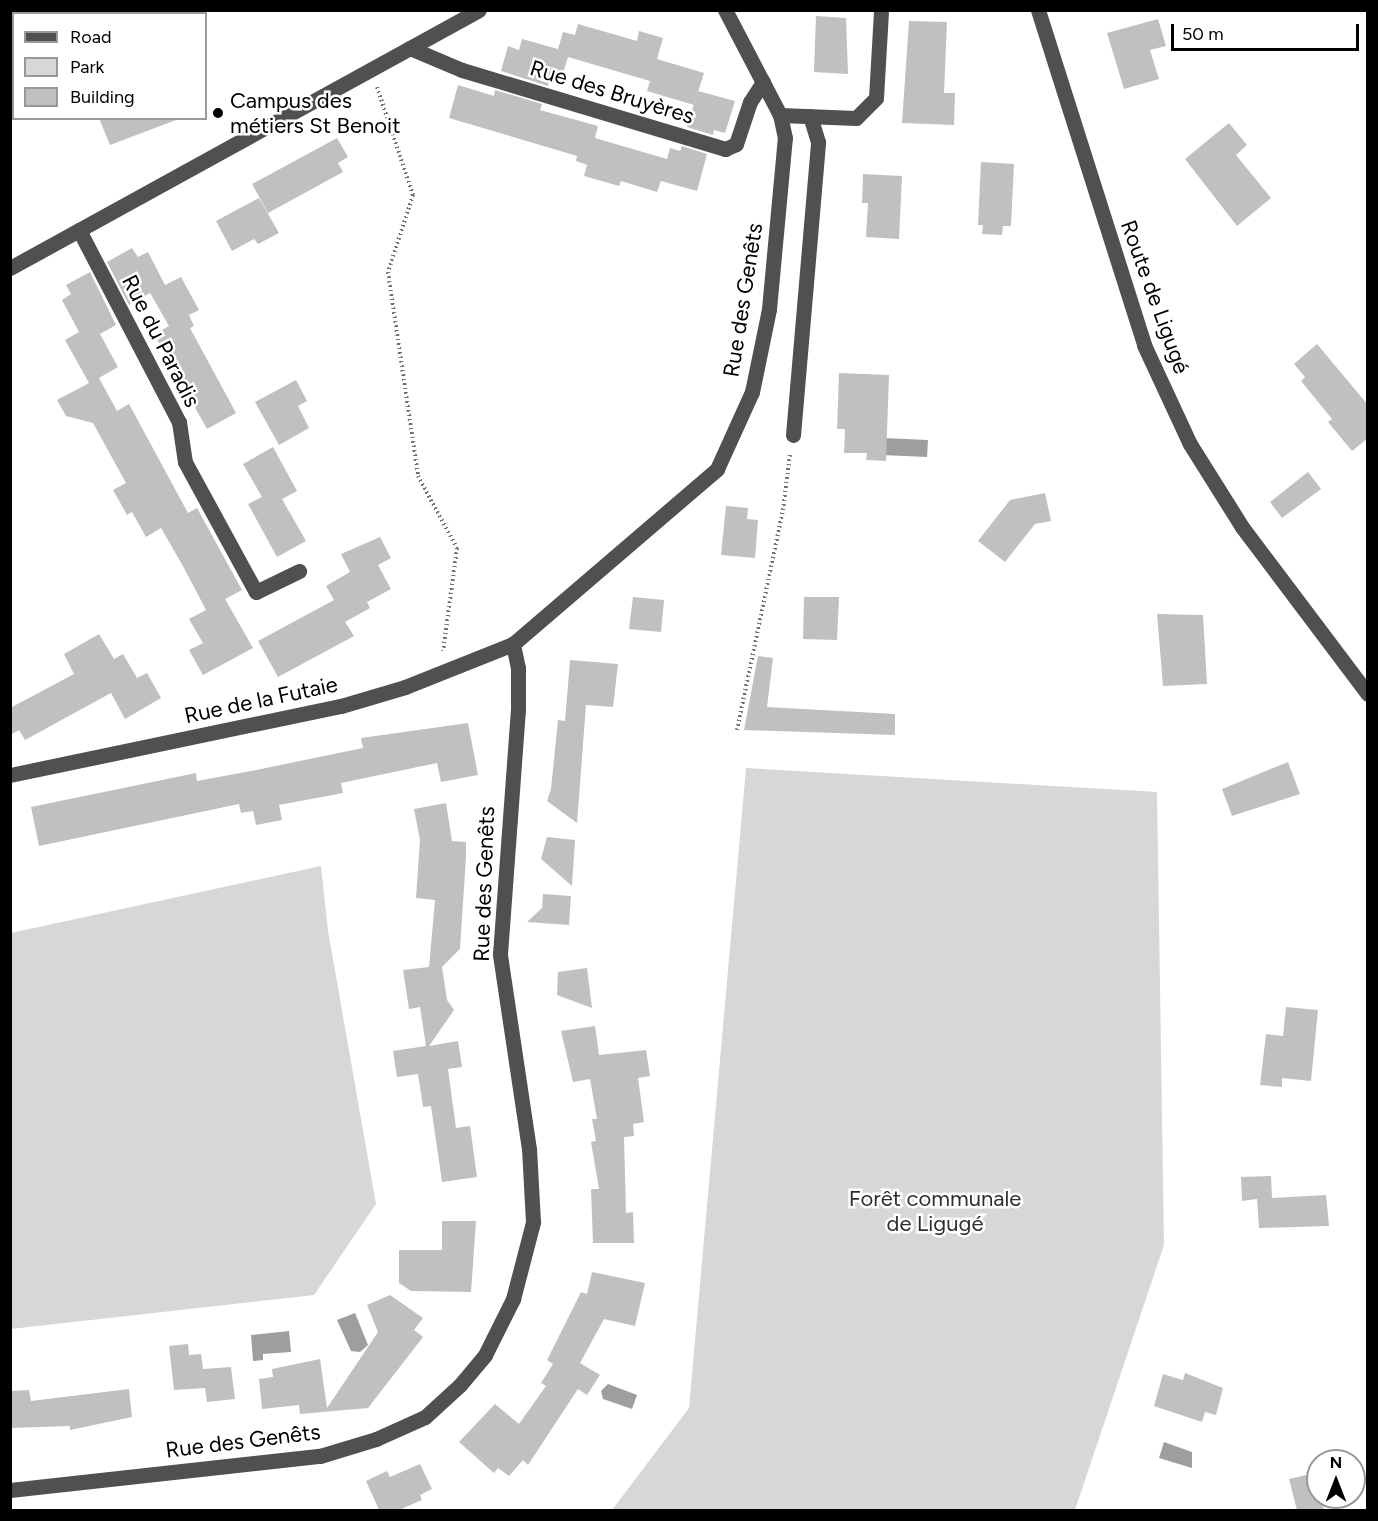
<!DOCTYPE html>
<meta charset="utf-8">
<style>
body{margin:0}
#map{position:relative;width:1378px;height:1521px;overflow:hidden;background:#fff;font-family:Figtree,sans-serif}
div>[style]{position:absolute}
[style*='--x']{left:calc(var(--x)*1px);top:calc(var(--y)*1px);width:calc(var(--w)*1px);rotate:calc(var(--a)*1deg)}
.green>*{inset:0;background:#d7d7d7}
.water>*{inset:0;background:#9e9e9e}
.building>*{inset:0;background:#c0c0c0}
.path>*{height:4px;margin-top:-2px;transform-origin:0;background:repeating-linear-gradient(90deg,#727272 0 1.5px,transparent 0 4.5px)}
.minor>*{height:15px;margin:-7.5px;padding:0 7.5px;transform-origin:7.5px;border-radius:7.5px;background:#505050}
.dots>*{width:16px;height:16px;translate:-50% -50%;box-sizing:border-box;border:3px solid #fff;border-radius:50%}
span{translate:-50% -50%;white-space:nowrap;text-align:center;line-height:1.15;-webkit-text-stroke:5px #fff;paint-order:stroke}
.street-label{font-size:22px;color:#000}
.poi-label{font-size:22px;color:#000}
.left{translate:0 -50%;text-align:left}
.park-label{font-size:22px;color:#2e2e2e}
.frame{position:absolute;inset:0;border:12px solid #000;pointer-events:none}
.legend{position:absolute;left:12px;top:12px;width:195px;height:108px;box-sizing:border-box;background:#fff;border:2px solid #999;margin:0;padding:8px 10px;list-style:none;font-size:18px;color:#000}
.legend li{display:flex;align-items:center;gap:12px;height:30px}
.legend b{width:30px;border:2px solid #999}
.north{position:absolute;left:1306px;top:1449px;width:60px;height:60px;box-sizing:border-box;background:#fff;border:2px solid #999;border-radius:50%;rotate:0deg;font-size:16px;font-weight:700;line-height:24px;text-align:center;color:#000}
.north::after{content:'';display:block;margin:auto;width:21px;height:27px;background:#000;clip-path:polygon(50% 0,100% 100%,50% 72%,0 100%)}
.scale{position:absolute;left:1171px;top:24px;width:188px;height:27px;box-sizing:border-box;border:3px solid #000;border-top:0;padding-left:8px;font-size:18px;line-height:21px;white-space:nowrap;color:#000;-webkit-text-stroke:4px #fff;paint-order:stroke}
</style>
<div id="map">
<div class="green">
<div style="clip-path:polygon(746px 768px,1157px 792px,1164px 1245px,1075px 1510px,612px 1510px,689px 1408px)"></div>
<div style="clip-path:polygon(321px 866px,328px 931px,376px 1204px,314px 1295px,11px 1329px,11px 933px)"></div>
</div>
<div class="water">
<div style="clip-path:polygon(883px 438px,928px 440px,927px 457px,882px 455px)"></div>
<div style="clip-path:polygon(355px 1313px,368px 1345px,360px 1352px,351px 1351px,337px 1320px)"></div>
<div style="clip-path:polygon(289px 1331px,291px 1352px,263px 1354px,263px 1360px,253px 1361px,251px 1335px)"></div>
<div style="clip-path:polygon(608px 1384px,637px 1395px,632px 1409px,603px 1399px,601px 1391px)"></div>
<div style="clip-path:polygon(1164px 1442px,1192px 1452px,1192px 1468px,1159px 1458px)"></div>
</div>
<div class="building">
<div style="clip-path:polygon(816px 16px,846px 18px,848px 74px,814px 72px)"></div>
<div style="clip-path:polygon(1158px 19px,1166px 46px,1150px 50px,1159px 79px,1124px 89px,1107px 33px)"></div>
<div style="clip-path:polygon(909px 21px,947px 22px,944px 93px,955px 93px,954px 125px,902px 123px)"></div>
<div style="clip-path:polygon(578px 24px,637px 41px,639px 31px,663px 38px,657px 59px,704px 73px,694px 105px,647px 91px,650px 81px,568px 57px,563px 73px,552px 70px,548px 86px,501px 71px,508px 46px,519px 50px,522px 39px,558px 49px,563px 32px,575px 35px)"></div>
<div style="clip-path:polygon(458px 85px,494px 96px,495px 90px,542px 104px,540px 110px,598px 126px,595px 138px,667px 159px,670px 148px,680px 151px,682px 146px,707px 154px,697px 191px,661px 181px,657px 192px,621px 181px,619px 186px,584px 176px,587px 165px,576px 161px,577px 156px,449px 118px)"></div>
<div style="clip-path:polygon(698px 91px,735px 101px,725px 133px,714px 130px,713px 135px,687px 127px)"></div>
<div style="clip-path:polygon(99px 118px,175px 118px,176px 120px,110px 145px)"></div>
<div style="clip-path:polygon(1229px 123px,1247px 145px,1236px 155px,1271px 198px,1237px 226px,1185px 159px)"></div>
<div style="clip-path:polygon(337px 138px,348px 157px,338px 163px,343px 172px,268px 213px,252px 184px)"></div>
<div style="clip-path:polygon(981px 162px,1014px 164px,1011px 226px,1003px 226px,1002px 235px,982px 234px,983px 225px,978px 225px)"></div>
<div style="clip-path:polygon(863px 174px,902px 176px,899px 239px,866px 237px,868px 203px,862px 203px)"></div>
<div style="clip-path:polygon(259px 198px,279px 233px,258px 244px,254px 239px,232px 251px,216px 221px)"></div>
<div style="clip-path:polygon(132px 248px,138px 257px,148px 252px,165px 285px,181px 277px,199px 310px,189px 315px,194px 326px,190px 328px,236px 413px,207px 429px,154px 334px,169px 326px,150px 293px,129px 305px,107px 262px)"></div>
<div style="clip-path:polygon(90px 272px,116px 325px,100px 334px,118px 367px,99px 378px,117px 411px,129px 404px,188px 513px,197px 508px,242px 590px,225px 599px,253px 648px,203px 675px,189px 650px,203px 643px,189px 619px,206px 610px,184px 568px,161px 528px,146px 537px,132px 512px,127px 515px,113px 490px,126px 483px,93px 423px,66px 416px,57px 400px,89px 383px,65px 340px,79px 332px,62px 300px,71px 294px,66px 285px)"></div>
<div style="clip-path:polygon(1317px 344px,1368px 405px,1368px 438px,1352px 451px,1328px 422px,1332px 419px,1301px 381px,1305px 377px,1294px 364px)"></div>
<div style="clip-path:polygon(839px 373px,889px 375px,886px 461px,866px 460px,867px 453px,844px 453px,845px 429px,837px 429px)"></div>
<div style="clip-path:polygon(296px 380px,307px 401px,298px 406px,309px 428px,279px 445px,255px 402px)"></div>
<div style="clip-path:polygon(273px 447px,297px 491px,282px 499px,306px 541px,277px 557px,248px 504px,262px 497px,243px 464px)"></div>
<div style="clip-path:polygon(1308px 472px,1321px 489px,1282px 518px,1270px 502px)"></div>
<div style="clip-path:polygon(1045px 493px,1051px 521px,1035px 524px,1005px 562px,978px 541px,1010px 500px)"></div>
<div style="clip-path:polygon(726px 506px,748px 508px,747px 519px,758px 520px,755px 558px,721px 555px)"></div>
<div style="clip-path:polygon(380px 537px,391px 558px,378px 565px,391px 589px,367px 602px,370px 608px,345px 622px,354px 636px,278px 677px,258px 641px,334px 600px,326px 586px,350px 572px,341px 554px)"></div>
<div style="clip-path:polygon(633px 597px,664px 600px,661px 632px,629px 629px)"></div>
<div style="clip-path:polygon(804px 597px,839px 597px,837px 640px,803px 639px)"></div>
<div style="clip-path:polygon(1157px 614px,1203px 615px,1207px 684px,1163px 686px)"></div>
<div style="clip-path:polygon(99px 634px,114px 659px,123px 654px,137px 678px,147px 673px,161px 698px,125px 719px,111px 693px,25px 740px,19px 730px,10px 735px,10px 708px,74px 674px,64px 654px)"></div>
<div style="clip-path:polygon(758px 656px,773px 658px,767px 707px,895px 714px,895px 735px,744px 730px)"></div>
<div style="clip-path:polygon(570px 660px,618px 664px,613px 707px,586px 705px,577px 823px,547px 801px,551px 789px,558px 720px,565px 721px)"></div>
<div style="clip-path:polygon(468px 723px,478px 775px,441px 782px,437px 763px,341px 783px,343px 793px,279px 805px,282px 820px,256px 825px,253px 811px,241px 813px,239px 804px,39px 846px,31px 807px,196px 773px,197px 781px,251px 771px,363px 748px,361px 738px)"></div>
<div style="clip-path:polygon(1288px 762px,1300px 794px,1232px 816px,1222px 789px)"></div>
<div style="clip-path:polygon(446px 803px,452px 841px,466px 842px,466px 857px,460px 949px,442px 967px,447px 1000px,454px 1010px,429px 1046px,458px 1041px,462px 1067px,448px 1069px,456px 1128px,470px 1126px,477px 1177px,442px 1182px,431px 1106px,423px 1107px,418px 1074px,397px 1077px,393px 1051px,426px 1046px,420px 1007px,409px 1009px,403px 970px,429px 967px,435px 900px,416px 898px,420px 840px,414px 809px)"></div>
<div style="clip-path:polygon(547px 837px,575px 840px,572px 886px,541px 859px)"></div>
<div style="clip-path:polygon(543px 894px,571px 896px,569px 925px,527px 922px,542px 908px)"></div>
<div style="clip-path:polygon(587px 968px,592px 1008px,557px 995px,558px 972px)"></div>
<div style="clip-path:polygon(1286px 1007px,1318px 1010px,1311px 1081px,1282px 1078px,1282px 1087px,1260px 1085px,1266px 1034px,1283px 1036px)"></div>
<div style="clip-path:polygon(595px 1026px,599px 1055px,646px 1050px,650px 1076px,638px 1078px,644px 1122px,633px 1124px,634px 1136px,624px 1137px,626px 1213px,633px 1212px,634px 1243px,593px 1243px,591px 1189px,599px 1189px,591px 1142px,596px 1141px,592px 1119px,597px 1119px,590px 1079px,573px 1082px,561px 1031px)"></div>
<div style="clip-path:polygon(1271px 1176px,1272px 1198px,1326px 1195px,1329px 1226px,1259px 1228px,1257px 1199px,1242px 1201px,1241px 1177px)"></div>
<div style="clip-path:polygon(442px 1221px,476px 1221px,471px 1292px,411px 1291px,399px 1283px,399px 1250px,442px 1250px)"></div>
<div style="clip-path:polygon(592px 1272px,645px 1283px,635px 1326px,604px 1319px,580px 1363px,600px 1375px,587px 1395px,578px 1389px,528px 1465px,523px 1460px,509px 1476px,498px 1468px,494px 1473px,459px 1442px,495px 1404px,519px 1424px,546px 1386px,541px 1383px,553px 1364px,547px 1360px,581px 1292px,587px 1294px)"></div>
<div style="clip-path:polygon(390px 1295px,423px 1318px,414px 1330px,423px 1337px,368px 1408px,300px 1414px,299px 1405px,262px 1409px,259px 1379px,273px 1377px,272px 1369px,320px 1359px,327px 1408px,378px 1332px,367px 1305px)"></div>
<div style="clip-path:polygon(188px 1344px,189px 1355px,201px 1354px,203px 1369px,231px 1367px,235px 1399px,207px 1402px,205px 1388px,174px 1390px,169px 1346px)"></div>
<div style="clip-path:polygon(1185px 1373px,1223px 1388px,1216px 1415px,1205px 1412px,1202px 1422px,1154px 1406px,1163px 1374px,1183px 1380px)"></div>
<div style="clip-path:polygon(129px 1389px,132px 1417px,70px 1430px,70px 1426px,10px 1428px,10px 1391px,29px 1390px,31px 1401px)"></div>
<div style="clip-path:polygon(420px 1464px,432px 1489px,420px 1495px,422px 1500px,399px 1510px,379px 1510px,366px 1481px,387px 1471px,390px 1477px)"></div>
<div style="clip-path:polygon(1315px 1473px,1324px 1510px,1297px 1510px,1289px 1479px)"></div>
</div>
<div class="path">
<div style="--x:377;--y:87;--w:114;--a:71.6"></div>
<div style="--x:413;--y:195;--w:81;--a:108"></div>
<div style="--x:388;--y:272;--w:206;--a:81.6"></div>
<div style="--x:418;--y:476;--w:82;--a:61.6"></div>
<div style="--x:457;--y:548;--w:104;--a:97.7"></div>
<div style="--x:737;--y:730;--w:225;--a:-78.2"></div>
<div style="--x:783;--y:510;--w:56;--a:-82.9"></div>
</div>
<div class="minor">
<div style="--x:1038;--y:10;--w:351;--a:72.4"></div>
<div style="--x:1144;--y:345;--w:109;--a:65.1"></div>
<div style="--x:1190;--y:444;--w:98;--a:57.9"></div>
<div style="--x:1242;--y:527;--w:209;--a:53"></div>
<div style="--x:410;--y:48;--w:56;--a:22.9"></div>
<div style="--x:462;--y:70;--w:275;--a:16.7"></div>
<div style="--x:725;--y:149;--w:12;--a:-24"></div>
<div style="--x:736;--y:144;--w:44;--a:-71.6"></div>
<div style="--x:750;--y:102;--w:24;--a:-57"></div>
<div style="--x:780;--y:115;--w:76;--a:2.3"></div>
<div style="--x:856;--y:118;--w:28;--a:-45"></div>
<div style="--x:876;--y:98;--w:88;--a:-86.7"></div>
<div style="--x:79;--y:230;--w:216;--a:62.5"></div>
<div style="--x:179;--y:422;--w:40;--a:81.5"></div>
<div style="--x:185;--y:462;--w:148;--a:61.4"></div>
<div style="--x:256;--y:592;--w:48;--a:-26"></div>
<div style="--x:10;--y:268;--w:535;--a:-28.82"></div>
<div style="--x:793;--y:435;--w:294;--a:-85.1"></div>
<div style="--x:818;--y:142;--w:27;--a:-107"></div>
<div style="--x:10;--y:775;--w:338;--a:-11.8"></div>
<div style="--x:341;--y:706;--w:67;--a:-16.5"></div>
<div style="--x:405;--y:687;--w:116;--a:-21.7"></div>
<div style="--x:10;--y:1490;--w:312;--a:-6.3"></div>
<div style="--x:320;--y:1456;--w:59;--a:-16.9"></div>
<div style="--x:376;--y:1439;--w:54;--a:-24.2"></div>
<div style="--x:425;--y:1417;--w:47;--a:-42.4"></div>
<div style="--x:460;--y:1385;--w:39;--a:-50"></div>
<div style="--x:485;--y:1355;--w:63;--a:-63.4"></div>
<div style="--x:513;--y:1299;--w:80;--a:-75.4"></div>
<div style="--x:533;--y:1222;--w:73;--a:-93.1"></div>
<div style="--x:529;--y:1149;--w:197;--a:-98.5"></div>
<div style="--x:500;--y:954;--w:245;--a:-85.8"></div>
<div style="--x:518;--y:710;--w:42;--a:-90"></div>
<div style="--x:518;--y:668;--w:25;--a:-102"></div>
<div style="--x:513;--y:644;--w:269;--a:-40.6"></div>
<div style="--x:717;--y:469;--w:85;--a:-65.6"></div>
<div style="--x:752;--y:392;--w:85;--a:-78.4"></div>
<div style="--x:769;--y:309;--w:172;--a:-84.7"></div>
<div style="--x:785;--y:138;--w:24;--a:-102"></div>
<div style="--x:780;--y:115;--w:119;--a:-117.6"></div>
</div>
<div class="dots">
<div style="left:218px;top:113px;background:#000"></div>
</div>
<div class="street-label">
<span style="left:612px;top:92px;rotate:17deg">Rue des Bruyères</span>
<span style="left:1155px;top:297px;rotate:70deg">Route de Ligugé</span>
<span style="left:743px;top:300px;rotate:-81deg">Rue des Genêts</span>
<span style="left:161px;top:341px;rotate:63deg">Rue du Paradis</span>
<span style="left:261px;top:700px;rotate:-12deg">Rue de la Futaie</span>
<span style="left:484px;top:884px;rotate:-88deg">Rue des Genêts</span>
<span style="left:243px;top:1441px;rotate:-7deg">Rue des Genêts</span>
</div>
<div class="poi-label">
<span class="left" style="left:230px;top:113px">Campus des<br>métiers St Benoit</span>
</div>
<div class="park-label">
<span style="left:935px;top:1211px">Forêt communale<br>de Ligugé</span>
</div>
<div class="frame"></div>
<ul class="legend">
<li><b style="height:8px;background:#505050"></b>Road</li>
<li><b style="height:16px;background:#d7d7d7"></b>Park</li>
<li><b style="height:16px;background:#c0c0c0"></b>Building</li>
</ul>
<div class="north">N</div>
<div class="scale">50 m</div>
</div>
